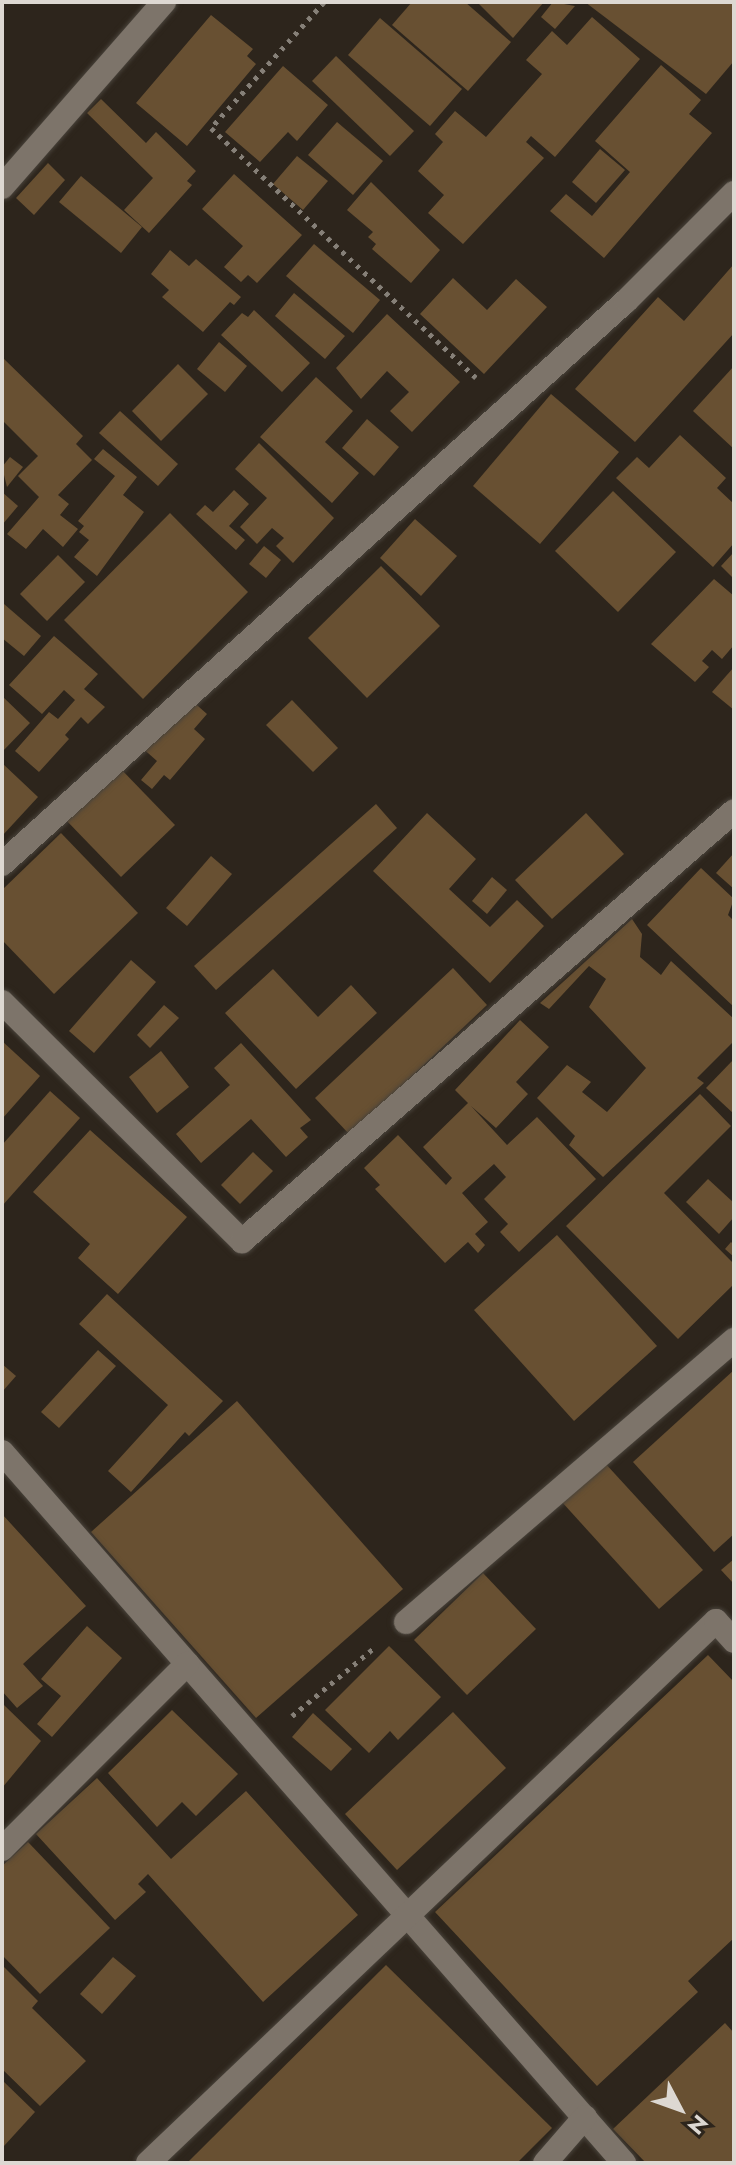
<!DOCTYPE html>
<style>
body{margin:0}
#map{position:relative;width:736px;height:2165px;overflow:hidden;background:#2d251c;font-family:Jost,sans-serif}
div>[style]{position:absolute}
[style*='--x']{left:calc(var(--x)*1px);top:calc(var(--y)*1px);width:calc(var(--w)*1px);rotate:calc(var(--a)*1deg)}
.building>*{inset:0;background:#685032}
.path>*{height:5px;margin-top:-2.5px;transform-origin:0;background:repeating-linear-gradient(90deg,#868078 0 4px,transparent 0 10px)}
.roads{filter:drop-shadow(0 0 2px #49433b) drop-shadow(0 0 2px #49433b)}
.minor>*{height:24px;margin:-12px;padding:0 12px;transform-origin:12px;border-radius:12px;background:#7d746a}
span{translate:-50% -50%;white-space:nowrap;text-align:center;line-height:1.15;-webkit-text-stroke:8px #2d251c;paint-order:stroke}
.frame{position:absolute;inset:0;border:4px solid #ddd8d2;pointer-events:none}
.north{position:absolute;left:640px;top:2069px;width:80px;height:80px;-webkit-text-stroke:6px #2d251c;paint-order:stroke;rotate:131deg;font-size:22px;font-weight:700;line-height:32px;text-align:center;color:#ddd8d2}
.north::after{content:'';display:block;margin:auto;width:28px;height:36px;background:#ddd8d2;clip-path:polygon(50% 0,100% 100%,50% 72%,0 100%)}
</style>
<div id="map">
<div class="building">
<div style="clip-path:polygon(412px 2px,465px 2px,511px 42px,468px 91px,392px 25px)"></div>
<div style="clip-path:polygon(477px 2px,544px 2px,513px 38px)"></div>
<div style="clip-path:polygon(553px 2px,575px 6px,555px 29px,541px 17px)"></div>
<div style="clip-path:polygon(585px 2px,734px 2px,734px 61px,706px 94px)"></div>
<div style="clip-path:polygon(211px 15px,253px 49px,247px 56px,256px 64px,187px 146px,136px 103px)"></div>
<div style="clip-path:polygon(592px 17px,640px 59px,555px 157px,531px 136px,526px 142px,544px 158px,463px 244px,428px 213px,444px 195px,418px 171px,443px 142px,435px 134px,455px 111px,486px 137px,542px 74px,526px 60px,552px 31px,567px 45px)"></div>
<div style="clip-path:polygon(380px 18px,462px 89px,430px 126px,348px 55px)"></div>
<div style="clip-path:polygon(336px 56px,414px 131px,390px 156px,312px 81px)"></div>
<div style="clip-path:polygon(661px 65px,701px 100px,689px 114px,712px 133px,604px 258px,550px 211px,566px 194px,592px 216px,630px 172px,595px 141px)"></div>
<div style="clip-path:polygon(283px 66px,328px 105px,297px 141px,288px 132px,260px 162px,225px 132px)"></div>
<div style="clip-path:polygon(101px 99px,146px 143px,156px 132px,196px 171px,187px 181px,192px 185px,149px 233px,124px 210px,153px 178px,87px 113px)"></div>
<div style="clip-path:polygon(337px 122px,383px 161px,353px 195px,308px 155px)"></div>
<div style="clip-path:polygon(600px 149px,625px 170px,596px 203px,572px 182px)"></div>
<div style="clip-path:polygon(297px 156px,328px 181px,303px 210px,273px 184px)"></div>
<div style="clip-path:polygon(48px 163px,65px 180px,34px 215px,16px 198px)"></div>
<div style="clip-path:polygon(234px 174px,302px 235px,257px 283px,248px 275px,241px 282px,224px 267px,243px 246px,202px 209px)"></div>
<div style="clip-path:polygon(81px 176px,142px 227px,121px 253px,59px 202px)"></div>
<div style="clip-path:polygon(371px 182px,440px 250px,411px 283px,372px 249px,376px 244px,368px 237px,373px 232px,347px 210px)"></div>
<div style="clip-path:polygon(314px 244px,380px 300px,353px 333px,286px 276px)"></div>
<div style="clip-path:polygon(170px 250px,189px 266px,196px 259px,241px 297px,234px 305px,230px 302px,203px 332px,162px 297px,169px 290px,151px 274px)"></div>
<div style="clip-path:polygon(734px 264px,734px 333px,635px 442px,575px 389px,658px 297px,684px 321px)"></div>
<div style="clip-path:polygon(453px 278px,487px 310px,516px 279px,547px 307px,484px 374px,420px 314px)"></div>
<div style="clip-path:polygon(294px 293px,345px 336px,325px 359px,275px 316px)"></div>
<div style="clip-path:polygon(254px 310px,310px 363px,282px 392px,221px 335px,242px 313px,248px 317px)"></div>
<div style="clip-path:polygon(387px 314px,460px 382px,412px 432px,390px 411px,409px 392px,387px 371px,361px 399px,336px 368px)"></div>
<div style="clip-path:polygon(219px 342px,247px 366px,225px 392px,197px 369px)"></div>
<div style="clip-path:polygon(2px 357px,83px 436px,76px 444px,92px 460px,58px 495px,69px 504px,60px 515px,78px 529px,63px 547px,43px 529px,26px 549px,7px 534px,39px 497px,18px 476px,38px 456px,2px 420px)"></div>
<div style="clip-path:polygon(178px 364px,208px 394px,161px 441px,132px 411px)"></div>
<div style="clip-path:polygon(734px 366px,734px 449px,693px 411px)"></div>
<div style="clip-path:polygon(316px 377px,353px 411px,325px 442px,359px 473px,332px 503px,260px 437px)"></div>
<div style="clip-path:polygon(551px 394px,619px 452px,540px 544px,473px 486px)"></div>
<div style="clip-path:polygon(120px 411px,178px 464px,158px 486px,99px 433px)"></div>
<div style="clip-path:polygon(367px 419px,399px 447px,374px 476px,342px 448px)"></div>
<div style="clip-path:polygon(680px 435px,726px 478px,717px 488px,734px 504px,734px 543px,713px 567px,616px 478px,637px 457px,649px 468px)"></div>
<div style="clip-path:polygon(259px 443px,334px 518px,293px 563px,276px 546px,284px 538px,272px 528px,257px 544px,240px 527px,267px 498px,235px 469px)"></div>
<div style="clip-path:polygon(103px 449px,137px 477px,123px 495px,144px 512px,97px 576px,74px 557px,89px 540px,79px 532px,84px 526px,78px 521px,115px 476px,94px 459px)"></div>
<div style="clip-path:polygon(10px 457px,23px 467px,7px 487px,2px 467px)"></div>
<div style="clip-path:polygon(234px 490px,249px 504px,229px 526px,245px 540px,236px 550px,196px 514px,205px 505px,213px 512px)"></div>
<div style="clip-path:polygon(613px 491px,676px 552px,618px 612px,555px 551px)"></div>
<div style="clip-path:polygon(2px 492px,18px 506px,2px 525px)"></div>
<div style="clip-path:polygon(170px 513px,248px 592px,143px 699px,64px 620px)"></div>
<div style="clip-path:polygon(415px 519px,457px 556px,421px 596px,380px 558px)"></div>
<div style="clip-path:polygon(264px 546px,281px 560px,266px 578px,249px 564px)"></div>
<div style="clip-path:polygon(734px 552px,734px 579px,721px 566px)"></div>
<div style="clip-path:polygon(58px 555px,85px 582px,47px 621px,20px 594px)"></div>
<div style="clip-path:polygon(381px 566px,440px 626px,367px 698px,308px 638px)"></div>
<div style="clip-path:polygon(714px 579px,734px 596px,734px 645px,722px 659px,712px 650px,702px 661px,709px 667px,695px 682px,651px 644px)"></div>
<div style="clip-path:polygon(4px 604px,41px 636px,24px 656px,2px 638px)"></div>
<div style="clip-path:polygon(54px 636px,98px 674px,84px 689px,105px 707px,88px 724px,81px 717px,65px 735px,69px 739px,39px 772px,15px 751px,49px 712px,58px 719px,75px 700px,64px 690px,42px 714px,9px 685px)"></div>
<div style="clip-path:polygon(734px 667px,734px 710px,712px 692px)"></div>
<div style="clip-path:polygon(2px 696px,30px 723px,2px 752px)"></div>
<div style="clip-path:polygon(190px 699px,207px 714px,194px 729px,205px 739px,170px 780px,164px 775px,152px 789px,141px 780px,157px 761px,140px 746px,152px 733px,159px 739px)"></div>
<div style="clip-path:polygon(292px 700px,338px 748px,313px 772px,266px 725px)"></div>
<div style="clip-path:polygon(2px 763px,38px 797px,2px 836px)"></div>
<div style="clip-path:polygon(118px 766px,175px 825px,121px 877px,64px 818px)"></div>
<div style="clip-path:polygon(376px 804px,397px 828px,216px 990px,194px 966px)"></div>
<div style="clip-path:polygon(427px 813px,476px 859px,449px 889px,490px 927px,517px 900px,544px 926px,490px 983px,373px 871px)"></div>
<div style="clip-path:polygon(586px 813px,624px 854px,552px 919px,515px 880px)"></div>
<div style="clip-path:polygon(61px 833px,138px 913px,54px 994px,2px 940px,2px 890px)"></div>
<div style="clip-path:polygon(734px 853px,734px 889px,716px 873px)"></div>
<div style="clip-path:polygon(211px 856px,232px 874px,187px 926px,166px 908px)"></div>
<div style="clip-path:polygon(701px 868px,734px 899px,728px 915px,734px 921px,734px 1007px,647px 925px)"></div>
<div style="clip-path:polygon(492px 877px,507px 890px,487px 914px,472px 901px)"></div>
<div style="clip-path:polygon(632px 919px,642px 934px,640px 957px,661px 975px,671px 961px,734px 1019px,734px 1041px,697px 1078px,704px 1083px,603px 1177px,569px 1145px,575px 1136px,537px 1098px,567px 1065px,591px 1082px,582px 1092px,607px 1112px,646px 1068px,589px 1007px,606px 979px,589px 966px,549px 1009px,540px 1003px)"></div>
<div style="clip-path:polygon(131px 960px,156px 982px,94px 1053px,69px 1031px)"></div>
<div style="clip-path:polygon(453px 968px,487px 1005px,350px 1135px,315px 1098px)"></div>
<div style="clip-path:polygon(273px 969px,318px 1017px,351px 985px,377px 1013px,296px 1089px,225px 1013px)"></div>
<div style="clip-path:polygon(164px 1005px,179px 1018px,150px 1048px,137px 1035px)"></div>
<div style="clip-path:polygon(520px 1020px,549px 1047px,516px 1082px,528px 1094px,496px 1128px,471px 1106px,507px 1145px,537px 1117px,596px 1179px,519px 1252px,500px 1232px,508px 1224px,484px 1199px,506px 1177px,494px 1164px,462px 1193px,488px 1222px,475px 1234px,485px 1245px,478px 1253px,468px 1242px,445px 1263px,375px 1189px,380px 1185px,364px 1168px,398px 1135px,446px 1185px,452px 1178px,423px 1147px,468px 1103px,455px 1090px)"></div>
<div style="clip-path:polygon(2px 1041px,40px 1076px,2px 1119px)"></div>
<div style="clip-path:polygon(241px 1043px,311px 1120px,300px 1128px,308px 1137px,286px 1157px,251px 1119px,201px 1163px,176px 1134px,230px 1085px,214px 1068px)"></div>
<div style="clip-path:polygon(161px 1051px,189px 1087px,157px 1113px,129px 1077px)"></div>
<div style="clip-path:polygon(734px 1059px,734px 1114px,706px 1088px)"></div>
<div style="clip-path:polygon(50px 1091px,80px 1118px,2px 1206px,2px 1145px)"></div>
<div style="clip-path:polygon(700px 1094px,731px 1126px,664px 1193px,734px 1264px,734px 1284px,678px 1339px,566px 1226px)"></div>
<div style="clip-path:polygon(90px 1130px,187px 1217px,118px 1294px,78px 1258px,90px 1244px,33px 1192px)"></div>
<div style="clip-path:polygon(253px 1152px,273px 1171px,240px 1204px,221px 1185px)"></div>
<div style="clip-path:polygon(708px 1179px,734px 1203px,734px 1217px,719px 1234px,686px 1202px)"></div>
<div style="clip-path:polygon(557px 1235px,657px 1346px,574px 1421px,474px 1310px)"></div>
<div style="clip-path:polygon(731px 1242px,734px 1245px,734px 1257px,725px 1249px)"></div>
<div style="clip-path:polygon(107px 1294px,223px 1401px,189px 1436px,185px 1432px,131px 1492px,108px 1471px,168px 1405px,79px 1324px)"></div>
<div style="clip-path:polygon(98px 1350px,116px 1366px,59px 1428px,41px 1412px)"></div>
<div style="clip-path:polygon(2px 1364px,16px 1376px,2px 1392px)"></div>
<div style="clip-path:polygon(734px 1370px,734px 1534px,714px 1552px,633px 1462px)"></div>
<div style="clip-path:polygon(237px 1401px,403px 1589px,256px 1718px,91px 1532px)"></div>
<div style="clip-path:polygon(604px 1462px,703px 1570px,659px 1609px,561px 1501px)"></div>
<div style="clip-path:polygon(2px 1514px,86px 1606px,23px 1664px,43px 1686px,17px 1708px,2px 1691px)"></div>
<div style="clip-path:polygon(734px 1559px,734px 1584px,721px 1570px)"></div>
<div style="clip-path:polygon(483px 1573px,536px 1629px,467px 1695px,414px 1640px)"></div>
<div style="clip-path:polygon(87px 1626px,122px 1658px,52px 1737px,37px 1724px,61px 1696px,41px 1679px)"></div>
<div style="clip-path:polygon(389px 1646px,441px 1697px,398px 1740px,390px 1731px,369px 1753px,325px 1710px)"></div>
<div style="clip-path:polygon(708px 1655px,734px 1682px,734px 1938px,688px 1981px,698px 1992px,597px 2086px,435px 1912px)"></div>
<div style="clip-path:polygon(4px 1705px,41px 1741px,2px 1788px,2px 1707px)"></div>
<div style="clip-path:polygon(172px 1710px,238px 1774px,196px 1816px,182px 1802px,157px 1827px,108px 1773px)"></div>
<div style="clip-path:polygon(453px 1712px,506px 1768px,397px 1870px,345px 1814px)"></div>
<div style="clip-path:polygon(313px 1713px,352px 1749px,331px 1771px,292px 1737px)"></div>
<div style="clip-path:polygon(97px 1778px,171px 1859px,246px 1791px,358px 1915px,263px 2002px,148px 1874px,138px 1884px,146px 1892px,115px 1920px,36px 1834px)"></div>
<div style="clip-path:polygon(28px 1842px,110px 1928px,40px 1994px,2px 1955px,2px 1866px)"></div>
<div style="clip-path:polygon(113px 1957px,136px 1976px,102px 2014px,80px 1994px)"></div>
<div style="clip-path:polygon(2px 1965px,38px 2001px,32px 2008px,86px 2061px,40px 2106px,2px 2069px)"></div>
<div style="clip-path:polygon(386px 1965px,552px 2128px,517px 2163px,187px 2163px)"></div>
<div style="clip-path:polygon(725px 2023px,734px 2033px,734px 2163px,646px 2163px,613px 2129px)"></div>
<div style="clip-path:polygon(2px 2080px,35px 2112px,4px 2146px,2px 2145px)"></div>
</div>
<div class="path">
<div style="--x:324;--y:2;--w:169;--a:131.9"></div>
<div style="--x:211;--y:128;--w:364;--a:43.3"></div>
<div style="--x:292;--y:1716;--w:107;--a:-39.7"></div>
</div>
<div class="roads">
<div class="minor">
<div style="--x:2;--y:187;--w:246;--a:-48.8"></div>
<div style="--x:2;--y:864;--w:840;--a:-42.06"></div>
<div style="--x:626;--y:301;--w:153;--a:-45"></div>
<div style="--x:2;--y:1002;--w:339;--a:44.9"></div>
<div style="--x:242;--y:1241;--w:653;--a:-41.15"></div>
<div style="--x:2;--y:1452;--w:945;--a:48.82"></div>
<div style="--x:406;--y:1622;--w:433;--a:-40.7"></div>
<div style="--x:2;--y:1849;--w:262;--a:-45"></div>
<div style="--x:148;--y:2163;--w:785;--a:-43.66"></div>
<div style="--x:716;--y:1621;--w:27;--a:48"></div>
<div style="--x:545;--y:2163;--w:61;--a:-49"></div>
</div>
</div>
<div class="frame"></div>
<div class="north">N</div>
</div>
